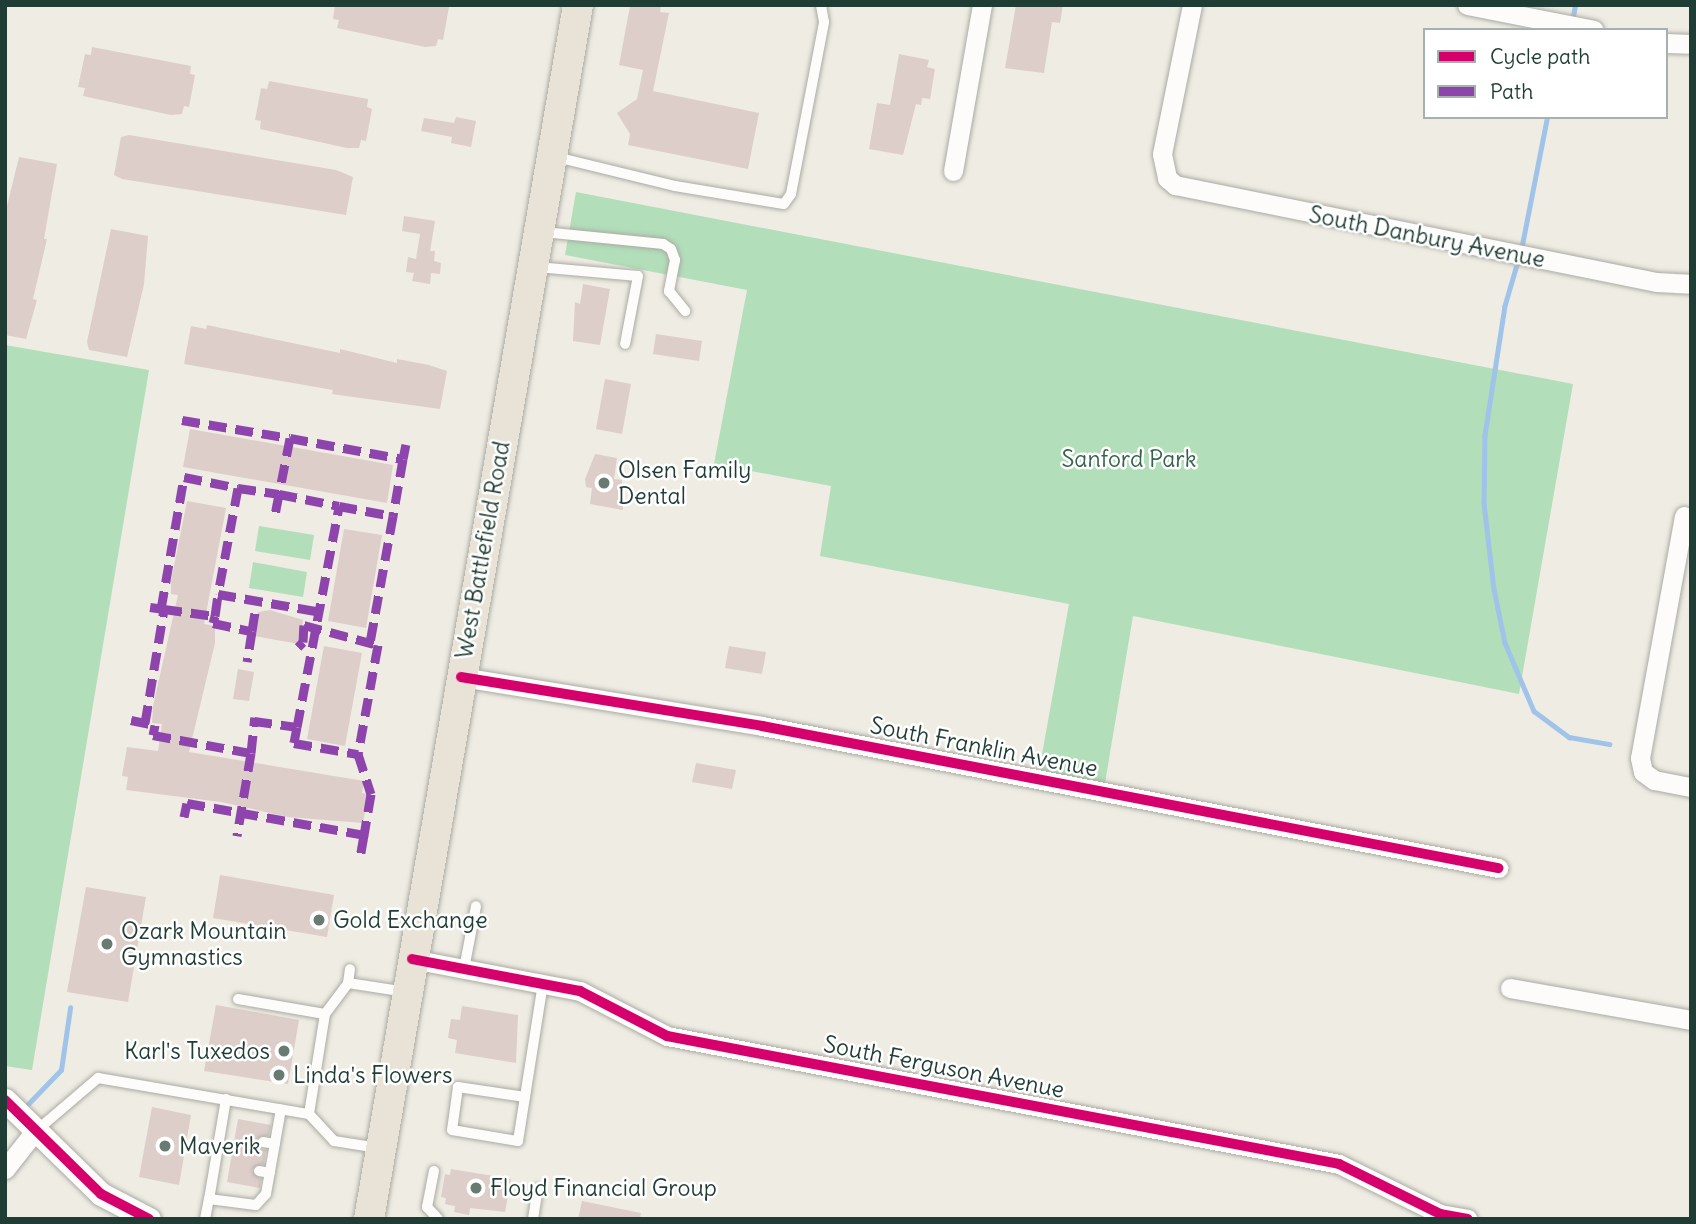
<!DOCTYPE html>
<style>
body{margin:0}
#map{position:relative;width:1696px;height:1224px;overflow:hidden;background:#efece3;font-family:Delius,sans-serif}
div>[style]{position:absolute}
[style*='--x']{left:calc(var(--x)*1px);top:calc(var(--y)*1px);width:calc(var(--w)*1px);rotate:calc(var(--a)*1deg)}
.green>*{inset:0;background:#b2deb9}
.stream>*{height:4.5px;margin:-2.25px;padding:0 2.25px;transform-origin:2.25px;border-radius:2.25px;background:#a0c3e9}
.building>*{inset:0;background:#ddceca}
.roads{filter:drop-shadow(0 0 2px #a9aba4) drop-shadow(0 0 2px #a9aba4)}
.service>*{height:10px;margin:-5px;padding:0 5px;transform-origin:5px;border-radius:5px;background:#fdfcfb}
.minor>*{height:19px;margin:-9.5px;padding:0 9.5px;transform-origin:9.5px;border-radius:9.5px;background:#fdfcfb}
.tertiary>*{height:23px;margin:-11.5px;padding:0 11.5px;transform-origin:11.5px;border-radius:11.5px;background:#fdfcfb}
.primary>*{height:30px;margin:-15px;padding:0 15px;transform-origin:15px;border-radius:15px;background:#e8e3d6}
.quiet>*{height:9px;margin-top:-4.5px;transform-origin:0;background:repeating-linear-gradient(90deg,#8e44ad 0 18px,transparent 0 27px)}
.cycleway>*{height:10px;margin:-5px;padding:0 5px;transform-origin:5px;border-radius:5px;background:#d6006c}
.dots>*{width:19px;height:19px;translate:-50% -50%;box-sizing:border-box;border:4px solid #fff;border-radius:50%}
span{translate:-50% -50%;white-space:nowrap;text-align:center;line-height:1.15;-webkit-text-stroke:5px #fff;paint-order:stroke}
.street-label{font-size:23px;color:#1f3d34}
.park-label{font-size:23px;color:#37624c}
.poi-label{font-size:23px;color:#1f3d34}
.left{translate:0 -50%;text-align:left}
.right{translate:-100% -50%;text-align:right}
.frame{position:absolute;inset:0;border:7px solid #1f3d34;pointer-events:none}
.legend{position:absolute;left:1423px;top:28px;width:245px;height:91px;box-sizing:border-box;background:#fff;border:2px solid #a5b1ae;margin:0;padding:9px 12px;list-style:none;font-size:21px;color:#1f3d34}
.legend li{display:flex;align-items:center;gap:14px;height:35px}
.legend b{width:35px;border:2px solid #a5b1ae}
</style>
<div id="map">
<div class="green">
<div style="clip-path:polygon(576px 192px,1573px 384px,1519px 694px,1133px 616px,1105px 783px,1039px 771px,1069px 604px,820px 556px,831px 486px,714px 464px,747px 290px,565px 255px)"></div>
<div style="clip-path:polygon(5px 345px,149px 370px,32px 1070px,5px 1066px)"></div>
<div style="clip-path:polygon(259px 526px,314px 535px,310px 560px,255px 551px)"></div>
<div style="clip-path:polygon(253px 562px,307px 572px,303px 597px,249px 588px)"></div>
</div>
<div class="stream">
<div style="--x:1572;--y:22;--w:17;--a:-80"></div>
<div style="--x:1521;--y:250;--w:136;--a:-78.9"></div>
<div style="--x:1519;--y:258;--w:50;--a:106.3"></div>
<div style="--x:1505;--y:306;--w:131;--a:98.8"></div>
<div style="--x:1485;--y:435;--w:68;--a:90.8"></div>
<div style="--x:1484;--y:503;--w:87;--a:83.4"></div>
<div style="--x:1494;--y:589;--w:55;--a:78.5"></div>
<div style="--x:1505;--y:643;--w:74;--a:66.9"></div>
<div style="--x:1534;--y:711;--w:44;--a:36.6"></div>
<div style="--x:1569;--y:737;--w:41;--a:9.9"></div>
<div style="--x:28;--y:1104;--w:47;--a:-45.9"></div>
<div style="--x:61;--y:1070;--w:63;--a:-81.7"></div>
</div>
<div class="building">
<div style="clip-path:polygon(335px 5px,439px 5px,449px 7px,443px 40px,438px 39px,436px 46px,425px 47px,337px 28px,339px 20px,333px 19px)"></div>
<div style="clip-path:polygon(640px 5px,661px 5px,660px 12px,669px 13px,653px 91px,759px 113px,748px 169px,628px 145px,630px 134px,617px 113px,637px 99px,643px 70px,619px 65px,630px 6px)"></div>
<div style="clip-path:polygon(1016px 5px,1063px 5px,1060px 23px,1052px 22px,1044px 73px,1005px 68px)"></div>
<div style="clip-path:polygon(92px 47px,191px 66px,190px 74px,195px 75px,189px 107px,184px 106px,182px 114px,171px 115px,83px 96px,85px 88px,78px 87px,85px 54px,91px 55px)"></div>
<div style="clip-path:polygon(899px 54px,929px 60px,927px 67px,935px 69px,930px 99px,922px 98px,921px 105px,916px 104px,903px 155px,869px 149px,877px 103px,890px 105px)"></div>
<div style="clip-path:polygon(269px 81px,368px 99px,367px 107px,372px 109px,366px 141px,361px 140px,359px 148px,347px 148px,260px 129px,261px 121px,255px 120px,261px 88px,267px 89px)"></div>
<div style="clip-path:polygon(456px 117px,476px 121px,471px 147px,451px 143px,452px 137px,421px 131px,424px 118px,454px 123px)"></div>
<div style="clip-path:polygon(129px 135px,336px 170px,353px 177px,346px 215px,122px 179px,114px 175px,121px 137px)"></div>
<div style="clip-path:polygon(19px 157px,57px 164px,44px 239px,47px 239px,33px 299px,37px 300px,26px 339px,5px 335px,7px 206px)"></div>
<div style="clip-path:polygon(404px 216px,435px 221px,430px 251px,435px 251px,434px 261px,441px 263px,440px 274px,431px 273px,430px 284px,412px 281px,414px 273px,406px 272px,408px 257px,416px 259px,420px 234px,402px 231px)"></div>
<div style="clip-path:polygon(111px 229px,148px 236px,144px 284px,127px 357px,89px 350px,87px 342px)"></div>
<div style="clip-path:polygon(583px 284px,610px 289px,600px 345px,573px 341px,575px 302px,580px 304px)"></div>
<div style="clip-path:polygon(207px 325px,340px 353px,340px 349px,397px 363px,397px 359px,429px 365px,447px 371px,440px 409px,332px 394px,333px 390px,184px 364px,191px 326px,206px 329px)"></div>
<div style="clip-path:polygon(656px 334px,702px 341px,699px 361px,653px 354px)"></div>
<div style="clip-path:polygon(605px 379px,631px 384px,622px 434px,596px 429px)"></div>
<div style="clip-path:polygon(190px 429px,393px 465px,387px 503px,183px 467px)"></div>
<div style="clip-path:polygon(595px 454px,617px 458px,614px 479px,622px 480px,623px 510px,590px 504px,592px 488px,586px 487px,585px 479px)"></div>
<div style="clip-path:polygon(187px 501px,226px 508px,204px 624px,215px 626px,215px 643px,189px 752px,364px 781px,362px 793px,368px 794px,363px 823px,288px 817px,221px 802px,126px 790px,128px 777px,122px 776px,127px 747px,158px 751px,162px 724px,152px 723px,153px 706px,178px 595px,171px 594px,171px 581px)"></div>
<div style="clip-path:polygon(344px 529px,382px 535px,366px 628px,328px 621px)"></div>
<div style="clip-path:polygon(270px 610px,303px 620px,299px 644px,254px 636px,258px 612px)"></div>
<div style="clip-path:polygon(324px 646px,362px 653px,345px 746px,307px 739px)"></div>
<div style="clip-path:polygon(729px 646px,766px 652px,762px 674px,725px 668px)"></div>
<div style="clip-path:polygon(238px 669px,254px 672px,249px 701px,233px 699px)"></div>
<div style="clip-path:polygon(696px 763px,736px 770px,732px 789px,692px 782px)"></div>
<div style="clip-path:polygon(220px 875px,334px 895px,327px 937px,213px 918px)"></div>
<div style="clip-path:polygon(86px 887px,146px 897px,128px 1002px,67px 992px)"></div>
<div style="clip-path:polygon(216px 1005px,299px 1020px,288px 1084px,204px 1071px)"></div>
<div style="clip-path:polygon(462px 1006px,518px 1015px,516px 1063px,455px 1053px,457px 1040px,448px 1038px,451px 1019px,460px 1020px)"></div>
<div style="clip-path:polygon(152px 1107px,191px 1115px,179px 1185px,139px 1177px)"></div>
<div style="clip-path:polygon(238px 1119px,271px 1125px,269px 1135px,256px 1140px,258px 1147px,266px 1150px,264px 1164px,252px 1170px,261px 1179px,260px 1188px,227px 1182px)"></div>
<div style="clip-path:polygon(451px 1169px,511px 1179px,505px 1212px,470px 1208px,469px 1215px,454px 1212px,455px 1206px,445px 1204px,446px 1198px,441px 1197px,445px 1174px,450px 1175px)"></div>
<div style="clip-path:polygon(582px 1201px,641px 1213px,640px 1219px,578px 1219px)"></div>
</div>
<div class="roads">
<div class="service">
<div style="--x:556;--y:157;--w:122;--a:13.7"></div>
<div style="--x:675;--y:186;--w:110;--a:9.4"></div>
<div style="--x:784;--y:204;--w:12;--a:-55"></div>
<div style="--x:791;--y:194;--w:175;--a:-79.1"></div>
<div style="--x:824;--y:22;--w:17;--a:-100"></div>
<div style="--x:543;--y:232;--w:121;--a:5.7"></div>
<div style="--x:663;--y:244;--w:9;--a:32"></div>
<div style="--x:671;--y:249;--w:12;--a:70"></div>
<div style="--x:675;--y:260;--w:32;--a:101"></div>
<div style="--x:669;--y:291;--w:26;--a:51"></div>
<div style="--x:537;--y:267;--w:101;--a:5.1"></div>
<div style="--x:638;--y:276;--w:69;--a:100.8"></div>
<div style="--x:464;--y:969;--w:64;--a:-79.2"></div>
<div style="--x:348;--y:983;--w:59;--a:8.8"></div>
<div style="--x:238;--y:999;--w:88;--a:9.8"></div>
<div style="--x:325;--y:1014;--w:101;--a:99.1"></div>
<div style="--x:325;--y:1014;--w:39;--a:-53"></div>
<div style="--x:348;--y:983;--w:14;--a:-82"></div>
<div style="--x:525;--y:1097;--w:68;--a:-171.5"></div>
<div style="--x:458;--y:1087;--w:43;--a:97.9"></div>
<div style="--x:452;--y:1130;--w:67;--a:9.5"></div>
<div style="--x:518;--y:1141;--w:159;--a:-81"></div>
<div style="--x:226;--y:1099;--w:101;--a:99.6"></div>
<div style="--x:209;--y:1199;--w:47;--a:7.3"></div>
<div style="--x:256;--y:1205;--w:15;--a:-48"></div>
<div style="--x:266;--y:1194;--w:86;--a:-80"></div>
<div style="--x:36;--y:1131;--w:82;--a:-40.5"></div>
<div style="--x:98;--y:1078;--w:214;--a:9.7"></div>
<div style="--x:309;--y:1114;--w:37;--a:47"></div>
<div style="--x:334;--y:1141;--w:45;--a:9"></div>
<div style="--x:263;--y:1142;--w:12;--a:9"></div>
<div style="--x:259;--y:1171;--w:11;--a:10"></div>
<div style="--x:434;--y:1171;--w:37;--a:101"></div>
<div style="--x:427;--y:1207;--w:16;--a:47"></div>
<div style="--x:205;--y:1219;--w:20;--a:-79"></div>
<div style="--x:533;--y:1219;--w:30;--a:-81"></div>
</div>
<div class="minor">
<div style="--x:1192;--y:5;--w:152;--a:101.4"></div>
<div style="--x:1162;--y:154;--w:25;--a:78"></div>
<div style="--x:1167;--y:178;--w:11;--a:41"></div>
<div style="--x:1175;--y:185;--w:491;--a:11.4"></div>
<div style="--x:1656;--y:282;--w:35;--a:3"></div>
<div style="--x:1467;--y:5;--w:129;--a:11.1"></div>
<div style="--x:1666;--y:43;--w:25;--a:2"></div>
<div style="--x:953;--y:171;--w:169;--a:-80.1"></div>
<div style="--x:1684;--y:516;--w:246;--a:100.3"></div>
<div style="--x:1640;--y:758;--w:14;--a:78"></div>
<div style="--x:1643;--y:772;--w:14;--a:36"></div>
<div style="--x:1654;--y:780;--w:38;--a:11"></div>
<div style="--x:461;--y:677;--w:305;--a:9.2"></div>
<div style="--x:762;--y:726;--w:750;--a:10.92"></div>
<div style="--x:412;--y:959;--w:171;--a:10.8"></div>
<div style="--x:580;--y:991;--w:98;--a:27.3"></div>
<div style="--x:667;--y:1036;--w:684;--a:10.78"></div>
<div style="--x:1339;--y:1164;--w:113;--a:26.3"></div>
<div style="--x:1440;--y:1214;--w:28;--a:10"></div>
<div style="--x:1510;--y:988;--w:184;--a:10"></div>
<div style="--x:5;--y:1169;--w:48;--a:-51.7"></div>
</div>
<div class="tertiary">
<div style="--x:5;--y:1100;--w:134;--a:44.4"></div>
<div style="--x:101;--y:1194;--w:54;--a:27.5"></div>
</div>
<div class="primary">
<div style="--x:369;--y:1219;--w:1232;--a:-80.23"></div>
</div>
</div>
<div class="quiet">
<div style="--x:182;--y:420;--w:109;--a:9.5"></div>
<div style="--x:290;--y:438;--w:57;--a:101.1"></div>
<div style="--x:279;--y:494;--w:61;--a:11.3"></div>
<div style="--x:290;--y:438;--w:115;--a:10.5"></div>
<div style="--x:403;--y:459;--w:58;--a:100"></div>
<div style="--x:403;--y:459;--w:15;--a:-79"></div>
<div style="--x:238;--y:488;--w:41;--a:8.3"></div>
<div style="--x:279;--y:494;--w:26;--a:101"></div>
<div style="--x:161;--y:609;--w:134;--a:-80.1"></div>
<div style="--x:184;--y:477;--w:55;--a:11.5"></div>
<div style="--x:238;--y:488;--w:108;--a:100.7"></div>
<div style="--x:164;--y:609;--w:51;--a:7.8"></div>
<div style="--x:215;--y:616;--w:7;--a:106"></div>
<div style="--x:213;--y:623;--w:40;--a:12"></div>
<div style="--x:252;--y:631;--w:31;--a:99"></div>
<div style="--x:215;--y:616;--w:22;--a:-82"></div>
<div style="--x:218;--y:594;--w:105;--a:9.9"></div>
<div style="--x:252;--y:631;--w:30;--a:-81"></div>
<div style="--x:298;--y:647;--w:7;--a:-45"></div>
<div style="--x:303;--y:642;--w:17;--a:-87"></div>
<div style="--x:304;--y:625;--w:77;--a:15.1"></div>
<div style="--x:378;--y:645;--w:111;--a:100.4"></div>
<div style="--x:131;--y:720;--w:25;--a:12"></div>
<div style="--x:155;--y:725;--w:10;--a:101"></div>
<div style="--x:153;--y:735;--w:100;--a:10.4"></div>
<div style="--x:251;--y:753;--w:84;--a:99.6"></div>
<div style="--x:254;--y:721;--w:43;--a:7.9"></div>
<div style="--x:297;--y:727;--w:16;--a:101"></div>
<div style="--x:294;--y:743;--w:65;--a:9.8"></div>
<div style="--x:358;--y:754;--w:42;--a:72"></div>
<div style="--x:371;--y:794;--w:42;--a:99.7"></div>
<div style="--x:145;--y:723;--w:116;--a:-80.5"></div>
<div style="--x:164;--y:609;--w:14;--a:-172"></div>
<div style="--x:297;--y:727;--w:225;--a:-79.2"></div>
<div style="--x:339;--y:506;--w:55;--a:10.5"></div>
<div style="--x:393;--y:516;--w:129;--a:100.3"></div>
<div style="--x:251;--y:753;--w:36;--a:-84"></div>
<div style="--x:184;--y:817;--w:14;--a:-78"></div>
<div style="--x:187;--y:803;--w:180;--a:10.2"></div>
<div style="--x:364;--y:835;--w:23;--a:100"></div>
</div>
<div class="cycleway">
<div style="--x:461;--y:677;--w:305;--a:9.2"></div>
<div style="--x:762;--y:726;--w:750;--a:10.92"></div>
<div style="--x:412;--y:959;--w:171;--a:10.8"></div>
<div style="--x:580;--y:991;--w:98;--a:27.3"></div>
<div style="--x:667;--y:1036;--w:684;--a:10.78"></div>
<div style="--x:1339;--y:1164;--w:113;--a:26.3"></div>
<div style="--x:1440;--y:1214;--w:28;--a:10"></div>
<div style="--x:5;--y:1100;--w:134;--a:44.4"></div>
<div style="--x:101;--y:1194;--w:54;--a:27.5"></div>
</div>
<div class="dots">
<div style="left:604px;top:483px;background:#687a71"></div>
<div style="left:319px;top:920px;background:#687a71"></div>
<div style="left:107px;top:944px;background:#687a71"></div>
<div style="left:284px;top:1051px;background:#687a71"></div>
<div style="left:279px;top:1075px;background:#687a71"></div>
<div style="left:165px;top:1146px;background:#687a71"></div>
<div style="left:476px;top:1188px;background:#687a71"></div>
</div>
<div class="street-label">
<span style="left:1427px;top:237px;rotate:11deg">South Danbury Avenue</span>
<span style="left:483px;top:550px;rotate:-80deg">West Battlefield Road</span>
<span style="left:984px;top:747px;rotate:11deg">South Franklin Avenue</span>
<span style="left:944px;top:1067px;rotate:11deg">South Ferguson Avenue</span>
</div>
<div class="park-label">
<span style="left:1129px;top:459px">Sanford Park</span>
</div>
<div class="poi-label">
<span class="left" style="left:618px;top:483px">Olsen Family<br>Dental</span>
<span class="left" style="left:333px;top:920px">Gold Exchange</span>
<span class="left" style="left:121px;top:944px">Ozark Mountain<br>Gymnastics</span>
<span class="right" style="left:270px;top:1051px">Karl's Tuxedos</span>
<span class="left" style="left:293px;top:1075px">Linda's Flowers</span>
<span class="left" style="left:179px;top:1146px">Maverik</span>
<span class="left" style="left:490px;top:1188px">Floyd Financial Group</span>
</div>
<div class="frame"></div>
<ul class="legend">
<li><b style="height:9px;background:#d6006c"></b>Cycle path</li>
<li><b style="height:9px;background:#8e44ad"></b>Path</li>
</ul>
</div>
